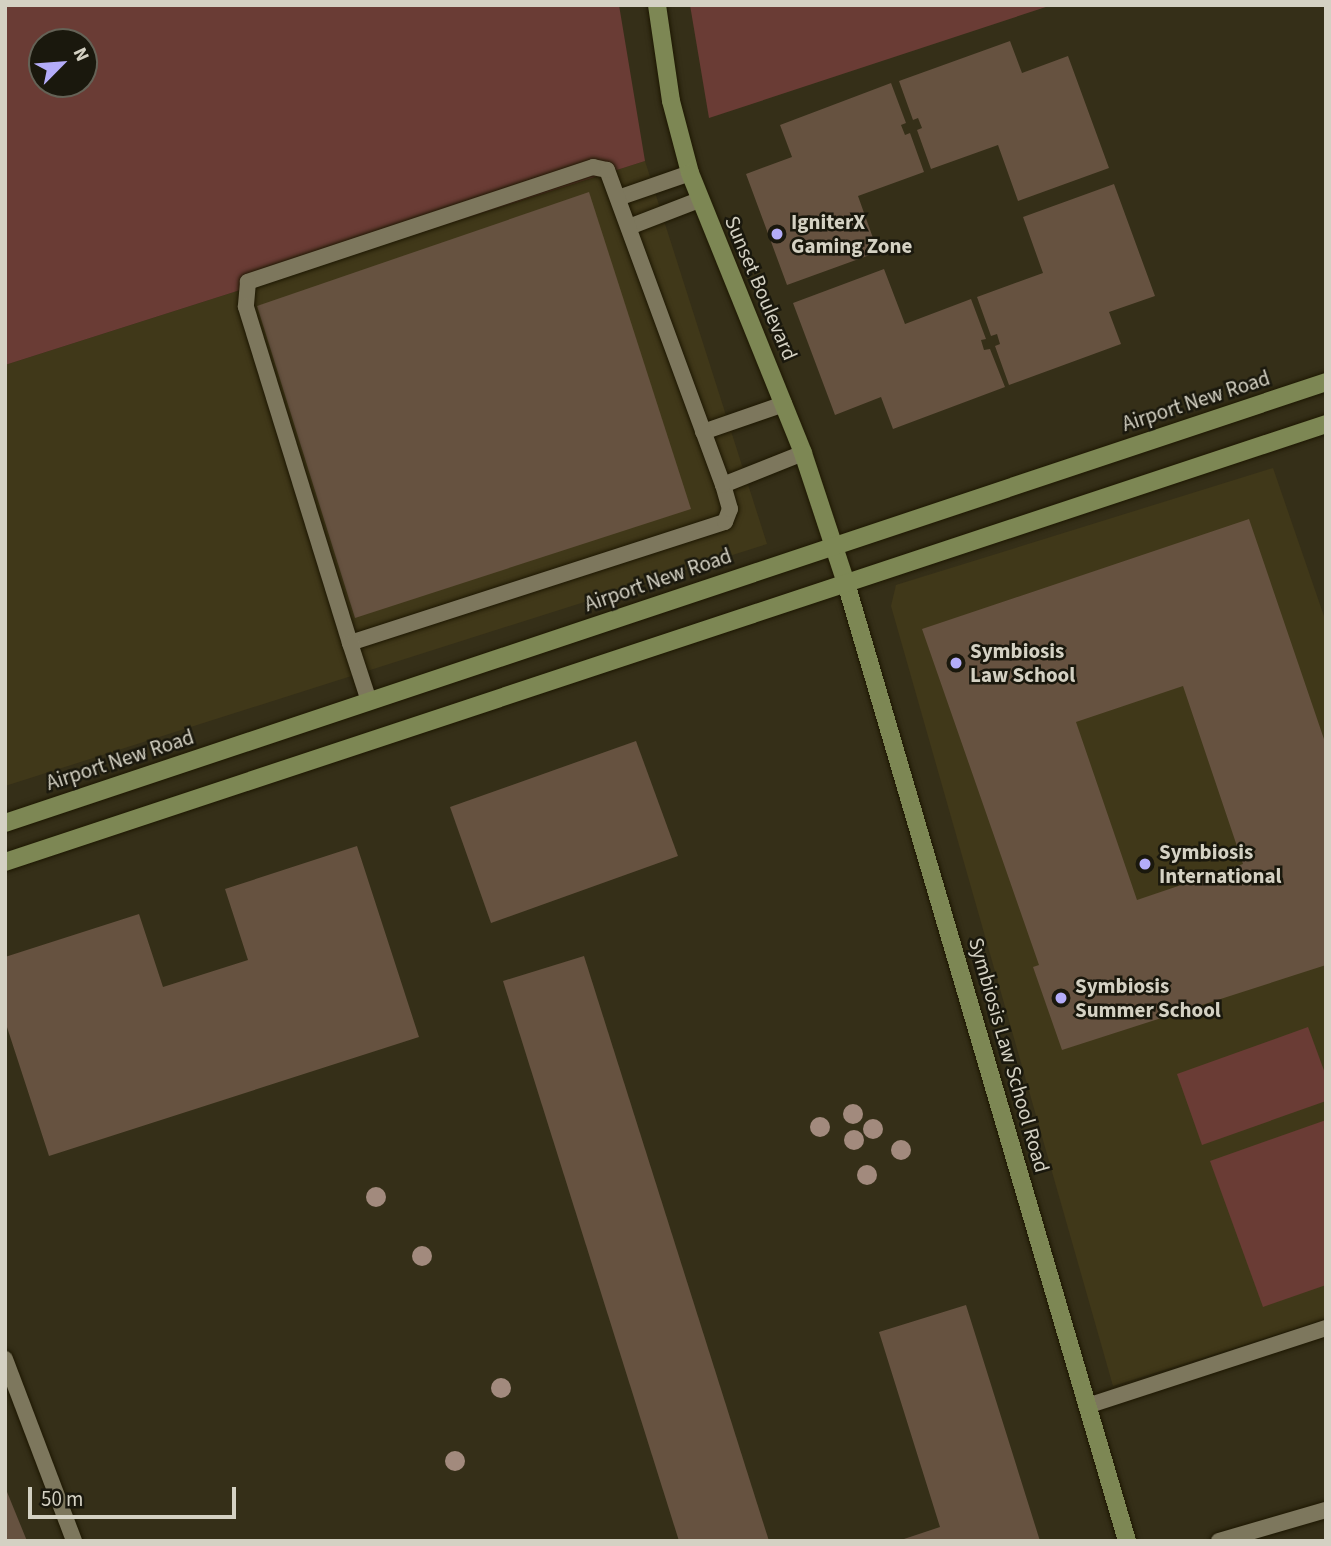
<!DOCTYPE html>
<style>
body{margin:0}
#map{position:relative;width:1331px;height:1546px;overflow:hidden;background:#352f18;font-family:"Source Sans 3",sans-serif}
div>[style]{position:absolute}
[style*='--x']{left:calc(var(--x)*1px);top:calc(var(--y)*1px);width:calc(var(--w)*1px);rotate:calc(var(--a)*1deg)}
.built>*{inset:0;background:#403819}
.green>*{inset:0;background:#6a3c35}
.building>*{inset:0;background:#665240}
.roads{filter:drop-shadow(0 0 2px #1d1702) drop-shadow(0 0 2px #1d1702)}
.lane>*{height:16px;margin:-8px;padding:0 8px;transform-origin:8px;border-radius:8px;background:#7d775d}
.secondary>*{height:18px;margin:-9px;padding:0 9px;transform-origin:9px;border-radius:9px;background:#7d8754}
.trees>*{width:20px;height:20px;margin:-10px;border-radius:50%;background:#a28a7d}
.dots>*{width:19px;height:19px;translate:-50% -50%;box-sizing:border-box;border:4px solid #1a180d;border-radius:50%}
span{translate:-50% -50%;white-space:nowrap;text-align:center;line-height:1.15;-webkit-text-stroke:5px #1a180d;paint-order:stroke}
.poi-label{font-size:21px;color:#d4d1c3;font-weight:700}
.left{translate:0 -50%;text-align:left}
.street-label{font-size:21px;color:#d4d1c3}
.frame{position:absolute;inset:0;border:7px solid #d4d1c3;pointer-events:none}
.north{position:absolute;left:28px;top:28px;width:70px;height:70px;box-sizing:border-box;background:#1a180d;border:2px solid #646256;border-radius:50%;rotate:65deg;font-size:19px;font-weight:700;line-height:28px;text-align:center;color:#d4d1c3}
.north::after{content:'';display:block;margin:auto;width:24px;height:32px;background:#b4acf9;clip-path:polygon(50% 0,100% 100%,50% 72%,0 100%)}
.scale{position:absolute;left:28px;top:1487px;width:208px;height:32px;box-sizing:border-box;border:4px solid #d4d1c3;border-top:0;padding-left:9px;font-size:21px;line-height:24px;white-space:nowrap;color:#d4d1c3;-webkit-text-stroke:5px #1a180d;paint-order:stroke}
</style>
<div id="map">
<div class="built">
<div style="clip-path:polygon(645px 161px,767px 544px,5px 786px,5px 365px)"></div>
<div style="clip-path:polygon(1273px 468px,1326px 622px,1326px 1319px,1113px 1386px,891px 606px,896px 585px)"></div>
</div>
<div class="green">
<div style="clip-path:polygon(evenodd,5px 5px,619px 5px,645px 161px,5px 365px,5px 5px,42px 42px,84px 42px,84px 84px,42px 84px,42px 42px)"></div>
<div style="clip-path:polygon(690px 5px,1052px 5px,709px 118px)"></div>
<div style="clip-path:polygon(1308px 1027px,1326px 1076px,1326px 1101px,1202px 1145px,1177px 1074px)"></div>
<div style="clip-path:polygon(1326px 1120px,1326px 1285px,1263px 1307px,1210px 1161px)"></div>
</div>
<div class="building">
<div style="clip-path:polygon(1010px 41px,1022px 73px,1068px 56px,1109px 168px,1018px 201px,998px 145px,931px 169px,917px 130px,922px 128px,918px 118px,913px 120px,899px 81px)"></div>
<div style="clip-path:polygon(891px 83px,906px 123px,901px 125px,905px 135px,910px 133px,924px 172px,858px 196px,878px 252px,787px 285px,746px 174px,792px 157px,780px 125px)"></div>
<div style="clip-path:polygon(1114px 184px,1155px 296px,1109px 312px,1121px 344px,1009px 385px,995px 346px,1000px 344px,997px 334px,991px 336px,977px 297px,1043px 273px,1023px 217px)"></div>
<div style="clip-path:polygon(589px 192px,691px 509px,355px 618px,257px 306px)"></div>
<div style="clip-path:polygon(884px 269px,905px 324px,971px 299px,986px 339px,981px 340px,984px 350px,990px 349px,1005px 387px,893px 429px,881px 397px,835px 415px,793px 303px)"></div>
<div style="clip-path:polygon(evenodd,1249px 519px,1326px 745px,1326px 965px,1062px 1050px,1033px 967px,1039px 965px,922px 629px,1249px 519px,1183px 686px,1243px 864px,1137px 900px,1076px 722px,1183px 686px)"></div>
<div style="clip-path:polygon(636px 741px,678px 856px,491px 923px,450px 807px)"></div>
<div style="clip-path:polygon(357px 846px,419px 1037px,49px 1156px,5px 1021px,5px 957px,139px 914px,163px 987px,248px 960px,225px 889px)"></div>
<div style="clip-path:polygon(584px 956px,769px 1541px,679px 1541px,503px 981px)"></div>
<div style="clip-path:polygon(966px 1305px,1040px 1541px,898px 1541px,940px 1527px,879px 1332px)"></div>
<div style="clip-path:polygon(5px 1487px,27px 1541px,5px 1541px)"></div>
</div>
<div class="roads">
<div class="lane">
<div style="--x:618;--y:198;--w:76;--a:-19.1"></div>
<div style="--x:629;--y:227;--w:75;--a:-21.1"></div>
<div style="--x:703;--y:432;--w:86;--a:-19.1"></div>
<div style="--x:723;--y:485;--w:86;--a:-21.8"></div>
<div style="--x:350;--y:643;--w:394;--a:-17.9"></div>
<div style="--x:725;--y:522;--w:14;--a:-69"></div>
<div style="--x:730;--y:509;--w:25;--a:-106"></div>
<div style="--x:723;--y:485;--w:336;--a:-110.2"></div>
<div style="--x:607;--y:170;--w:14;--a:-168"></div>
<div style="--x:593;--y:167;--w:364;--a:161.6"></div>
<div style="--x:248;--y:282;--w:25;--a:95"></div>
<div style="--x:246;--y:307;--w:352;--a:72.8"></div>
<div style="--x:350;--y:643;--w:61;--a:71.9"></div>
<div style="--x:5;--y:1359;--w:195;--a:69.2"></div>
<div style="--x:1087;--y:1406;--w:251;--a:-18.1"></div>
<div style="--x:1219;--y:1541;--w:111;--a:-16.2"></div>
</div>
<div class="secondary">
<div style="--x:657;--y:5;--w:97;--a:81.7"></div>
<div style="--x:671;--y:101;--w:74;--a:75.2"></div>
<div style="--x:690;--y:173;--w:302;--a:68"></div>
<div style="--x:803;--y:453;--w:137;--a:71.7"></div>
<div style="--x:846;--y:583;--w:998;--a:73.65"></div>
<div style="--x:5;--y:823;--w:1393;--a:-18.46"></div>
<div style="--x:5;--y:862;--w:1392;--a:-18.34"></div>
</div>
</div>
<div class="trees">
<div style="left:853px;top:1114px"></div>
<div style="left:820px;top:1127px"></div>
<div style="left:873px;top:1129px"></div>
<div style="left:854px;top:1140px"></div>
<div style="left:901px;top:1150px"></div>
<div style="left:867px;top:1175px"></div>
<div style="left:376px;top:1197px"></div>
<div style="left:422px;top:1256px"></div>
<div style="left:501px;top:1388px"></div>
<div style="left:455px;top:1461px"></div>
</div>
<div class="dots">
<div style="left:777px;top:234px;background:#b4acf9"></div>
<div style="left:956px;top:663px;background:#b4acf9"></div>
<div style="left:1145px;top:864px;background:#b4acf9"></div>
<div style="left:1061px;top:998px;background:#b4acf9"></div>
</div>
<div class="poi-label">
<span class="left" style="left:791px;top:234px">IgniterX<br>Gaming Zone</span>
<span class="left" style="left:970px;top:663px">Symbiosis<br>Law School</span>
<span class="left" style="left:1159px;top:864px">Symbiosis<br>International</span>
<span class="left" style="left:1075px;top:998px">Symbiosis<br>Summer School</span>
</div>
<div class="street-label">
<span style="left:761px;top:288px;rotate:67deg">Sunset Boulevard</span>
<span style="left:1196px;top:401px;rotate:-18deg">Airport New Road</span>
<span style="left:658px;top:580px;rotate:-19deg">Airport New Road</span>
<span style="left:120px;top:760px;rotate:-18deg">Airport New Road</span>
<span style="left:1009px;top:1055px;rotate:74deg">Symbiosis Law School Road</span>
</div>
<div class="frame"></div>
<div class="north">N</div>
<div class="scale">50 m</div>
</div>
